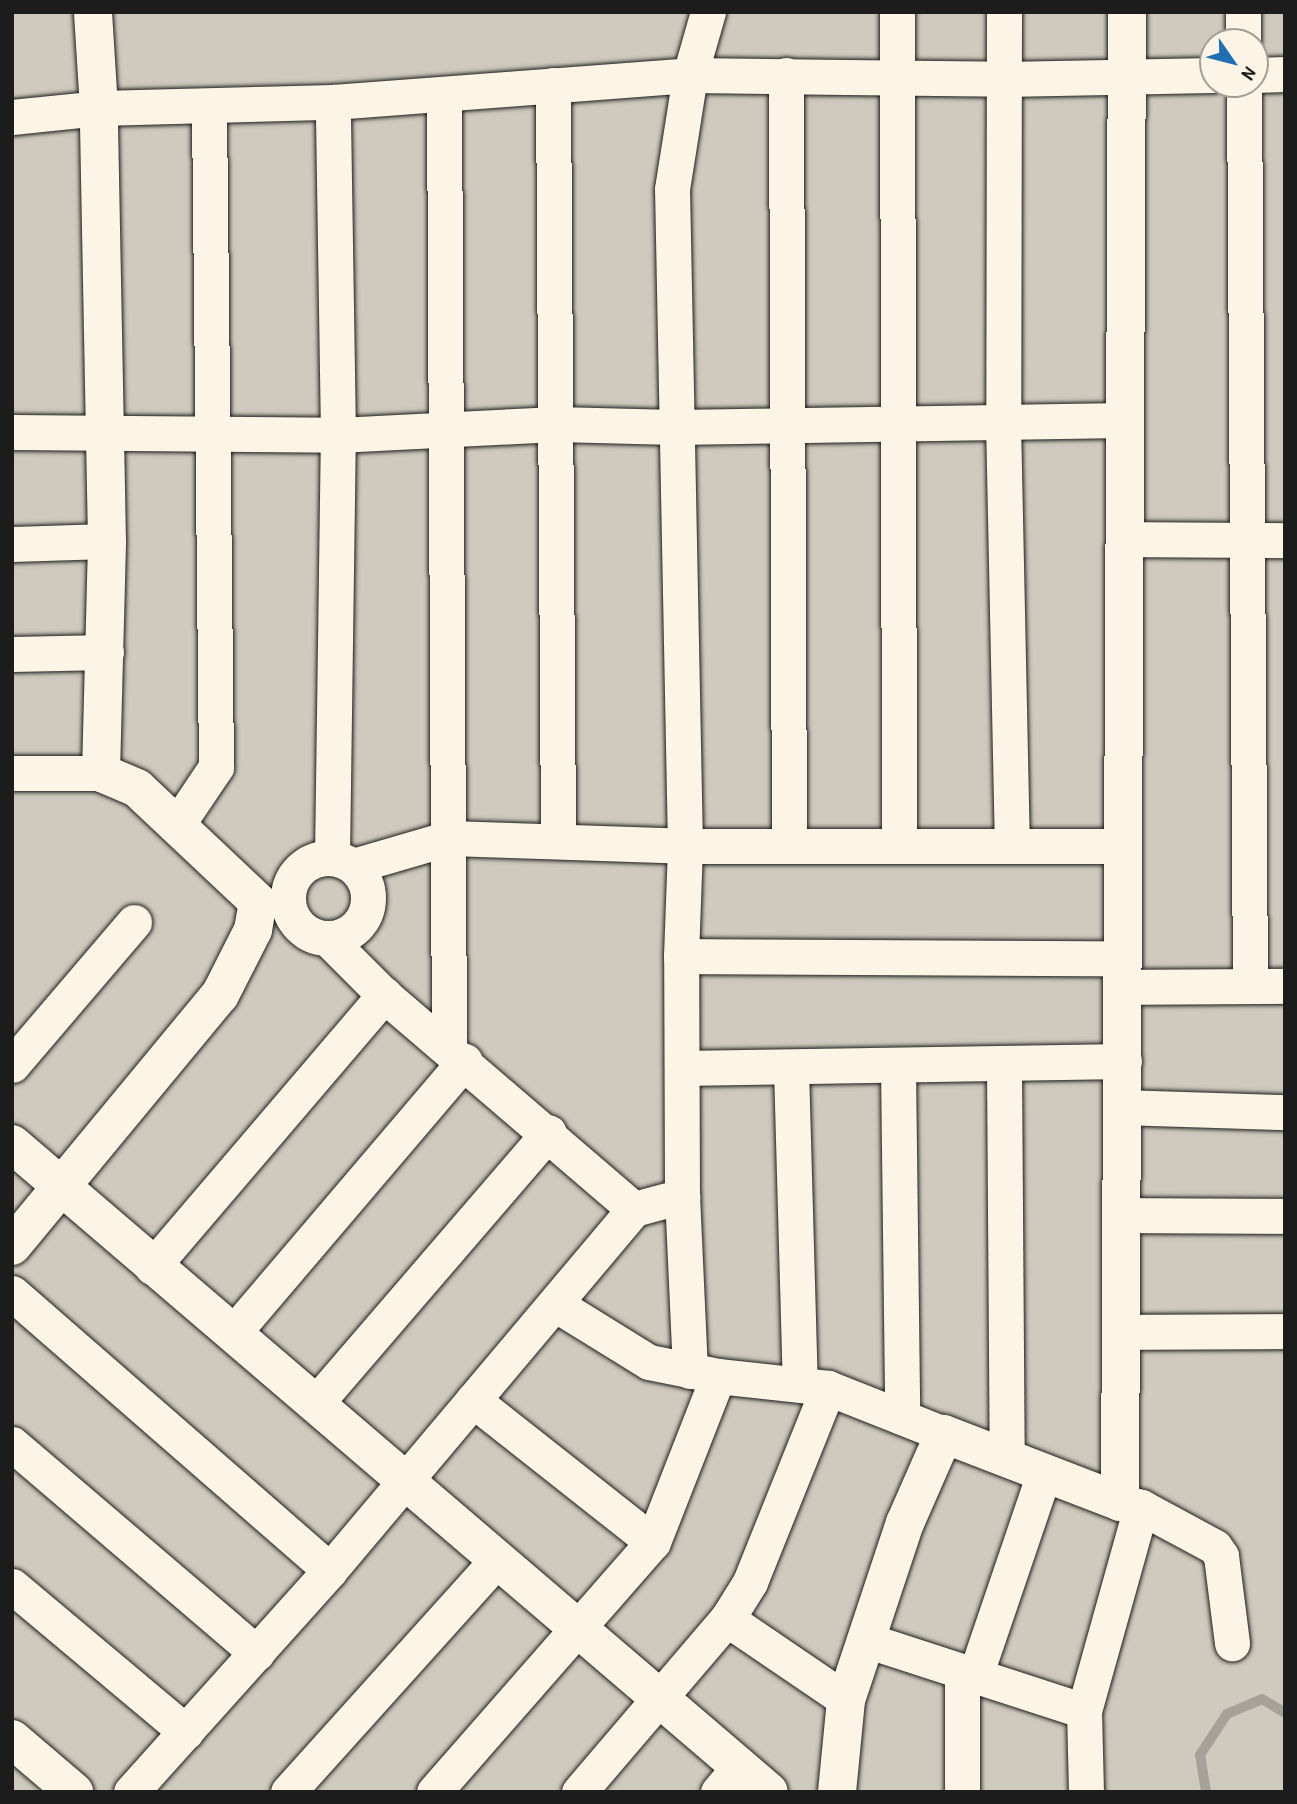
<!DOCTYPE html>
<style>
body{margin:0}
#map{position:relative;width:1297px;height:1804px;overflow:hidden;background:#eee8d9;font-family:"Patrick Hand",sans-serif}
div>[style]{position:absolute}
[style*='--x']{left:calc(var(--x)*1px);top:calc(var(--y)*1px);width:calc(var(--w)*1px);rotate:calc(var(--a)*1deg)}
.green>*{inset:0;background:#cfcabd}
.stream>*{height:10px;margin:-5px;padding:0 5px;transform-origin:5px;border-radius:5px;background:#a7a299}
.roads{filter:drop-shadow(0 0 2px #1c1c1c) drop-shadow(0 0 2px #1c1c1c)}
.minor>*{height:35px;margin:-17.5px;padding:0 17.5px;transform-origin:17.5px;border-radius:17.5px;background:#fcf5e5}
.minor>.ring{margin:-17.5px;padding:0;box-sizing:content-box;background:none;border:35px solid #fcf5e5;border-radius:50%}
.tertiary>*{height:38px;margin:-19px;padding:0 19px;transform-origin:19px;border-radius:19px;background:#fcf5e5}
span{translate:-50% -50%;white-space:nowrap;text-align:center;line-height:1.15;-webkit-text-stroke:7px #fcf5e5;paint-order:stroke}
.frame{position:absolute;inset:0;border:14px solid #1c1c1c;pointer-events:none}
.north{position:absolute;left:1199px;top:28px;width:70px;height:70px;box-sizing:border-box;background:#fcf5e5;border:2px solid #a29e95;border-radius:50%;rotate:125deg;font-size:19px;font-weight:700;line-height:28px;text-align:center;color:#1c1c1c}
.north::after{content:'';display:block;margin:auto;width:24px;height:32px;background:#1f6fb2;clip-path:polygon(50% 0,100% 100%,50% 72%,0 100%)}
</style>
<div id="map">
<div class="green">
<div style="clip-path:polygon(evenodd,12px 12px,1285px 12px,1285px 1792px,12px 1792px,12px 12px,1213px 42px,1255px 42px,1255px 84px,1213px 84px,1213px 42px)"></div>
</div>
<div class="stream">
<div style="--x:1206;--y:1792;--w:37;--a:-99"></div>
<div style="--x:1200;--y:1755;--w:49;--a:-56.6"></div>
<div style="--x:1227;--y:1714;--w:38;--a:-23"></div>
<div style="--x:1262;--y:1699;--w:27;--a:31"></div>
</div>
<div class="roads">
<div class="minor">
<div style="--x:897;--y:12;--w:834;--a:89.86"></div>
<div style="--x:1004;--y:12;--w:409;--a:90.1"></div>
<div style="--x:1003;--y:421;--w:425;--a:88.8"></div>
<div style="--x:1243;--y:12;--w:30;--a:90"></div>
<div style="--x:786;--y:75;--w:771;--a:89.78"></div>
<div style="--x:1255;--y:75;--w:30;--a:-2"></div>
<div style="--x:1244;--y:84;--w:900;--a:89.62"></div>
<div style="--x:553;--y:85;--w:753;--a:89.62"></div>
<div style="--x:444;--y:94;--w:953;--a:89.7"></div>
<div style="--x:12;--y:117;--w:87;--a:-5.9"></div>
<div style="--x:99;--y:108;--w:234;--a:-1.5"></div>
<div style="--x:333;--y:102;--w:358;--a:-4.3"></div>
<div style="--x:690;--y:75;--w:314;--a:0.7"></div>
<div style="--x:1004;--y:79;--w:209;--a:-1.1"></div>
<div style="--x:12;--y:432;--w:326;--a:0.5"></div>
<div style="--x:338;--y:435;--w:218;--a:-2.9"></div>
<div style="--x:556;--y:424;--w:119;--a:1.4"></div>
<div style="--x:675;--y:427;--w:450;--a:-0.9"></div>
<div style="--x:1126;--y:539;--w:159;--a:0.4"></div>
<div style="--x:12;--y:544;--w:95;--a:-1.8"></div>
<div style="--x:12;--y:654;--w:94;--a:-1.2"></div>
<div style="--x:12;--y:773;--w:89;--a:0"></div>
<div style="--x:177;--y:825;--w:70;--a:-56.1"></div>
<div style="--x:216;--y:767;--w:660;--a:-90.61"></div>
<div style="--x:332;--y:857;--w:422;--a:-89.2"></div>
<div style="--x:338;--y:435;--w:333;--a:-90.9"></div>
<div class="ring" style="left:288px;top:858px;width:45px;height:45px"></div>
<div style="--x:353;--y:866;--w:100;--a:-16.3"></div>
<div style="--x:449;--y:838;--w:236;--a:1.9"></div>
<div style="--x:685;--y:846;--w:438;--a:0"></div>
<div style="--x:328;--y:939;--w:79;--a:45"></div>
<div style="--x:384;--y:995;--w:329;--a:40.6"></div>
<div style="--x:681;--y:956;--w:440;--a:0.3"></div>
<div style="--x:1122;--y:987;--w:163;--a:-0.4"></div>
<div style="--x:12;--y:1065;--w:188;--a:-49.5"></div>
<div style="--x:1004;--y:1066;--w:393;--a:89.6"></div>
<div style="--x:898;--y:1067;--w:350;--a:89.3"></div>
<div style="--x:682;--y:1068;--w:442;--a:-0.9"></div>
<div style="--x:791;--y:1068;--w:316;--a:88.4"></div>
<div style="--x:1122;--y:1107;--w:163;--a:1.8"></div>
<div style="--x:1121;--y:1215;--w:164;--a:0.3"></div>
<div style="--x:152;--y:1267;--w:358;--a:-49.5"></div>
<div style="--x:12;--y:1293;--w:422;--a:41.1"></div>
<div style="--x:555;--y:1304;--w:110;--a:31.7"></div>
<div style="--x:649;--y:1362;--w:70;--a:11.5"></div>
<div style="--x:718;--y:1376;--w:111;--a:6.2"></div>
<div style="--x:828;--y:1388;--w:125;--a:21.6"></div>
<div style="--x:234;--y:1332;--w:356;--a:-49.6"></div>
<div style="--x:1121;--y:1332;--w:164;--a:-0.3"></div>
<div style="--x:690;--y:1371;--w:175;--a:-92.6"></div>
<div style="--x:682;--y:1196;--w:240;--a:-90.2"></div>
<div style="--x:681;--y:956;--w:110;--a:-87.9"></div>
<div style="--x:685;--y:846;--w:657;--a:-91.13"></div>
<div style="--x:672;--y:189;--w:115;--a:-81"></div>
<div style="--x:690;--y:75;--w:66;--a:-74.1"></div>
<div style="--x:473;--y:1400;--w:229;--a:38.3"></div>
<div style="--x:316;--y:1403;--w:357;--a:-49.3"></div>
<div style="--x:12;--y:1444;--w:322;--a:40.5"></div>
<div style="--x:1121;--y:1502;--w:21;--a:14"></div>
<div style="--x:1141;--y:1507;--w:84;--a:28.4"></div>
<div style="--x:1215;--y:1547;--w:11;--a:56"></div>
<div style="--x:1221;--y:1556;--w:88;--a:82.8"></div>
<div style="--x:12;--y:1586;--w:227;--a:40"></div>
<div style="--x:727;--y:1619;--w:144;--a:34.2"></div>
<div style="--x:869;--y:1641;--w:226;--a:18"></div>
<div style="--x:975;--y:1676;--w:214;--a:-71.2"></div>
<div style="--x:131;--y:1792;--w:298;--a:-48.1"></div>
<div style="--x:330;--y:1570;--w:472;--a:-49.9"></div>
<div style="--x:634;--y:1209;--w:50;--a:-15.2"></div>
<div style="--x:288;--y:1792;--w:312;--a:-48"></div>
<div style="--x:434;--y:1792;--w:332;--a:-48.8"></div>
<div style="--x:653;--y:1542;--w:178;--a:-68.6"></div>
<div style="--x:579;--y:1792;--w:228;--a:-49.5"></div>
<div style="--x:727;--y:1619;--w:44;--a:-58.1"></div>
<div style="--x:750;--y:1582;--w:209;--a:-68.1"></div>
<div style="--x:718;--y:1792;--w:34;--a:-50"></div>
<div style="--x:962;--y:1792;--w:121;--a:-90"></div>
<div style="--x:1086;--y:1792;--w:81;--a:-91.4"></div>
<div style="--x:1084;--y:1711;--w:212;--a:-74.4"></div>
</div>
<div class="tertiary">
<div style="--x:12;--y:1144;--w:996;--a:40.56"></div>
<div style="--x:12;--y:1246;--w:326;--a:-50.4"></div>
<div style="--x:220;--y:995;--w:73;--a:-63.1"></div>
<div style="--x:253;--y:930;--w:28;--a:-80"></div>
<div style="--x:258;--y:902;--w:166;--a:-136.7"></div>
<div style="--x:137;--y:788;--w:39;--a:-157"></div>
<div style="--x:101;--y:773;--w:232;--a:-88.5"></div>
<div style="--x:107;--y:541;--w:433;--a:-91.1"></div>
<div style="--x:99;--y:108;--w:96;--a:-93.6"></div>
<div style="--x:12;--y:1739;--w:82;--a:40.5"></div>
<div style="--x:837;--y:1792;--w:92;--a:-84.4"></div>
<div style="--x:846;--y:1700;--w:187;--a:-71.6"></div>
<div style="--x:905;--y:1523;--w:97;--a:-66.3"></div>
<div style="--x:944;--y:1434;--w:189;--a:21.1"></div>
<div style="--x:1120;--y:1502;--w:1490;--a:-89.73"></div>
</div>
</div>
<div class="frame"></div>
<div class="north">N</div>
</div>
